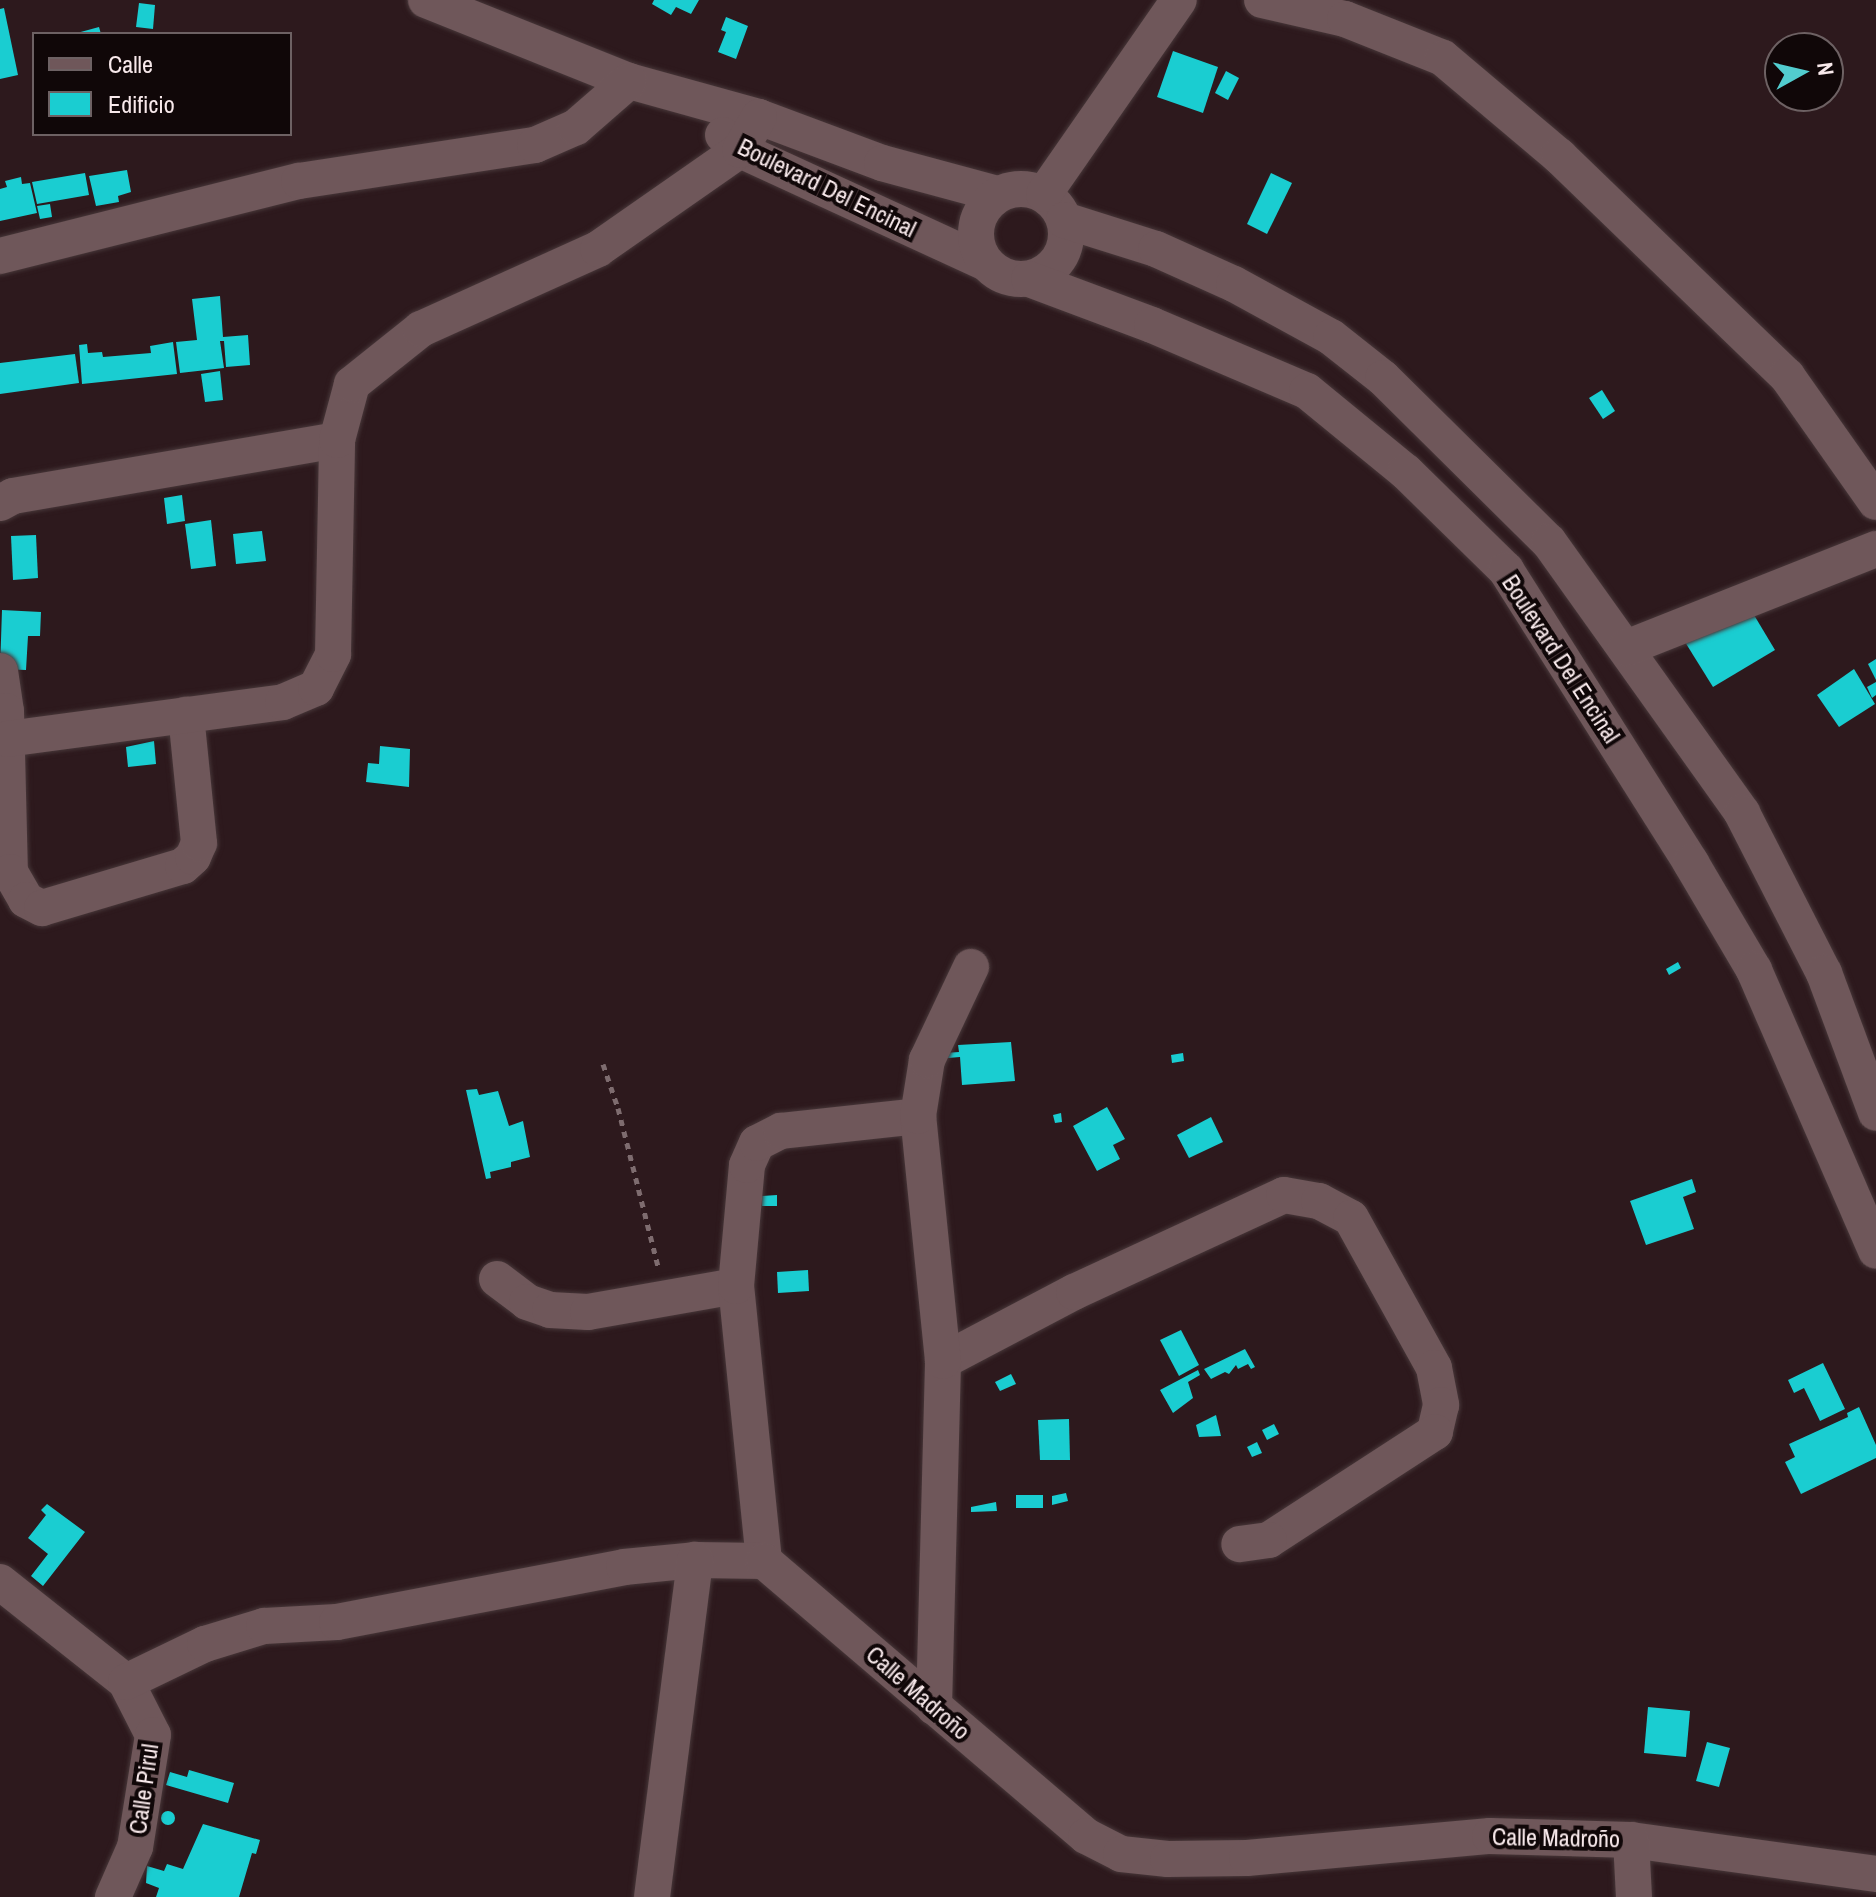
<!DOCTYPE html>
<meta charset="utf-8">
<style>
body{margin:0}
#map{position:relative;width:1876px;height:1897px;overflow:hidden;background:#2d191d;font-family:"Archivo Narrow",sans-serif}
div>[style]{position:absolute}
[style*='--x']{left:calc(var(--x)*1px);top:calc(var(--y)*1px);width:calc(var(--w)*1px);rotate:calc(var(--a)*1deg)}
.building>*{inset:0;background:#1acdd1}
.round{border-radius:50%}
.path>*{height:5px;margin-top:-2.5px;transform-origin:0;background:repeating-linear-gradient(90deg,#7e6c6f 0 6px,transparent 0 12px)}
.roads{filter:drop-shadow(0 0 2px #473739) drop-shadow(0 0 2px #473739)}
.minor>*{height:36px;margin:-18px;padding:0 18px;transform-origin:18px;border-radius:18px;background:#6f575a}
.minor>.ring{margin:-18px;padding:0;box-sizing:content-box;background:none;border:36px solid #6f575a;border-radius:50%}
span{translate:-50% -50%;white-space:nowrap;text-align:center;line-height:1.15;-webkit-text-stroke:8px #100708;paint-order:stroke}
.street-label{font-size:24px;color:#f8e9eb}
.legend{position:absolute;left:32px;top:32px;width:260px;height:104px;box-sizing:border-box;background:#100708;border:2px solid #6d6163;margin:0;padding:10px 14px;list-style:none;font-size:24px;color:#f8e9eb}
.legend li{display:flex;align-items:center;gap:16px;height:40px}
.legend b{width:40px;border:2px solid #6d6163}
.north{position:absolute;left:1764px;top:32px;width:80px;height:80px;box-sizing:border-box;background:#100708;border:2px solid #6d6163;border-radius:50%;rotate:82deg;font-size:22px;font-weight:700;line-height:32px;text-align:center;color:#f8e9eb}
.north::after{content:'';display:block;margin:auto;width:28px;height:36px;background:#52cdcf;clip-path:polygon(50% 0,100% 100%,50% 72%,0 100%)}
</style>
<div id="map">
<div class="building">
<div style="clip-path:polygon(654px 0,699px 0,691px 14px,676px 7px,671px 15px,652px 4px)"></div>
<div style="clip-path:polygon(139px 3px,155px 5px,153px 29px,136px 27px)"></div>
<div style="clip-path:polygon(4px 8px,18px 75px,0 79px,0 9px)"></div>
<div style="clip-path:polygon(726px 17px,748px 26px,736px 59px,718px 52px,726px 32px,721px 30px)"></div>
<div style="clip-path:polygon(99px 27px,101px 34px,77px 34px,77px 33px)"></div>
<div style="clip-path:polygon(1173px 51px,1218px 67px,1203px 113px,1157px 97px)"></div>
<div style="clip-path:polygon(1226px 71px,1239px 78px,1228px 100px,1215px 93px)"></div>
<div style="clip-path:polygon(127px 170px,131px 192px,118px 196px,119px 202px,96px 206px,89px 176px)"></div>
<div style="clip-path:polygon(85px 173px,89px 195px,37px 204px,32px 182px)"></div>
<div style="clip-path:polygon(1271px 173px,1292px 183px,1267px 234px,1247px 224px)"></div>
<div style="clip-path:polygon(21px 177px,22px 184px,30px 183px,37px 213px,0 221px,0 189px,7px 187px,5px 181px)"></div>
<div style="clip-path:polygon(50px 204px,52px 217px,40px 219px,37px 206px)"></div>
<div style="clip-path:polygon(220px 296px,223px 337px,248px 335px,250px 365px,226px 367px,224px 341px,220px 341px,224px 368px,180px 373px,176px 342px,197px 340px,192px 299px)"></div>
<div style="clip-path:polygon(173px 342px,177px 374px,82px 384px,79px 345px,87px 344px,88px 353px,102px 352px,103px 357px,151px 353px,150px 346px)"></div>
<div style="clip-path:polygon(75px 354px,79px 383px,0 394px,0 363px)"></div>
<div style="clip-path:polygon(220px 371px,223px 400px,205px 402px,201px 374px)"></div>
<div style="clip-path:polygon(1602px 390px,1615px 411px,1603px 419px,1589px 398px)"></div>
<div style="clip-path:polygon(182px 495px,185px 521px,167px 524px,164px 498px)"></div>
<div style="clip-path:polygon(211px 520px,216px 566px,191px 569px,185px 524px)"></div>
<div style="clip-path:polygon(262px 531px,266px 561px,236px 564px,233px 534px)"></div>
<div style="clip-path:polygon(36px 535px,38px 578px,13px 580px,11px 536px)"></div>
<div style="clip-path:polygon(1745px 600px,1775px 650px,1713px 687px,1685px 642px)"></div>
<div style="clip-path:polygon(2px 610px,41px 612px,40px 636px,28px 636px,26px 670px,0 669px)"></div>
<div style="clip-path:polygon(1876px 659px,1876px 680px,1868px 664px)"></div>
<div style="clip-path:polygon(1854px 669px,1875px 704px,1839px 727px,1817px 695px)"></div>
<div style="clip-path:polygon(1876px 682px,1876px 695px,1872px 698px,1867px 687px)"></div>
<div style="clip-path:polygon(154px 741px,156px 764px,128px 767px,126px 747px)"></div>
<div style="clip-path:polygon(380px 746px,410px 749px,409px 787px,366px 782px,368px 763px,379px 764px)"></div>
<div style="clip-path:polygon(1678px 962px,1681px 968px,1669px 975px,1666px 969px)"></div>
<div style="clip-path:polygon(1011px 1042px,1015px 1081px,962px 1085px,960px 1057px,948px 1058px,944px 1053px,959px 1052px,958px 1045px)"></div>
<div style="clip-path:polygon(1183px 1053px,1184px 1061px,1172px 1063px,1171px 1055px)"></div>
<div style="clip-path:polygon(477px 1089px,479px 1095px,498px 1091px,509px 1126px,523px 1121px,530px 1157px,511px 1162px,511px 1167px,490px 1172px,491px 1178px,486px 1179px,466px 1090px)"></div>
<div style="clip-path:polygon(1107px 1107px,1125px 1139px,1113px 1145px,1120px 1159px,1097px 1171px,1073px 1126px)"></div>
<div style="clip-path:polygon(1061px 1113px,1062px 1122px,1055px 1123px,1053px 1115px)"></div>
<div style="clip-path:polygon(1211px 1117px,1223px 1142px,1189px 1158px,1177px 1135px)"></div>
<div style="clip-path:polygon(1692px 1179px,1696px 1192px,1683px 1197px,1694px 1229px,1646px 1245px,1630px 1201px)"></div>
<div style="clip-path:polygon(777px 1195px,777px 1206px,762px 1206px,761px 1196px)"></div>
<div style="clip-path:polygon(808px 1270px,809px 1291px,778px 1293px,777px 1272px)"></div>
<div style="clip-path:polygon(1181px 1330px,1199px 1365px,1179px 1376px,1160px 1340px)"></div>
<div style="clip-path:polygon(1245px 1349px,1255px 1367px,1251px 1369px,1248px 1364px,1238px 1369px,1236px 1365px,1229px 1374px,1225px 1372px,1211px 1379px,1204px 1369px)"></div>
<div style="clip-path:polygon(1823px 1363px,1845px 1409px,1820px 1421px,1804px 1388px,1794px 1393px,1788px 1380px)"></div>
<div style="clip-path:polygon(1198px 1370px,1200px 1375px,1188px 1382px,1193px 1398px,1173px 1413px,1160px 1390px)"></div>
<div style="clip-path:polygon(1011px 1374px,1016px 1384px,1000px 1391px,995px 1382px)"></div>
<div style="clip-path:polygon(1859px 1407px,1876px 1445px,1876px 1458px,1801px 1494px,1785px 1462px,1795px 1457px,1789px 1444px,1848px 1417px,1847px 1413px)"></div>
<div style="clip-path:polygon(1216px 1415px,1221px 1436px,1199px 1437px,1196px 1425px)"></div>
<div style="clip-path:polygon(1069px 1419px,1070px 1460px,1040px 1460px,1038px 1420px)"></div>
<div style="clip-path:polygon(1274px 1424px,1279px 1434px,1267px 1440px,1262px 1430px)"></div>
<div style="clip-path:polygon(1257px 1442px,1262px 1453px,1252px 1457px,1247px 1447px)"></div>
<div style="clip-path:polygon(1066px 1493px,1068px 1501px,1052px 1505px,1052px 1496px)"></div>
<div style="clip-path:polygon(1016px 1495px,1043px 1495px,1043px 1508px,1016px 1508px)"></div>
<div style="clip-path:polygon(996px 1502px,997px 1511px,971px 1512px,971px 1507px)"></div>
<div style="clip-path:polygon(47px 1504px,85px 1532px,43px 1586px,31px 1576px,48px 1554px,28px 1538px,46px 1515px,41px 1510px)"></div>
<div style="clip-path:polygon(1648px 1707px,1690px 1711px,1686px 1757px,1644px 1753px)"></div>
<div style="clip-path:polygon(1707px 1742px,1730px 1748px,1719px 1787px,1696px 1781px)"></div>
<div style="clip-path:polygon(189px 1770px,234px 1783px,228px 1803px,166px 1785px,170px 1772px,187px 1777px)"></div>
<div class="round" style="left:161px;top:1811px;width:14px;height:14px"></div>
<div style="clip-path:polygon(203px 1824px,260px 1840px,256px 1854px,252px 1853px,239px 1897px,156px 1897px,159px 1888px,146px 1883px,147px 1866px,164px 1871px,167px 1864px,183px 1869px)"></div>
</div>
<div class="path">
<div style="--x:603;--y:1064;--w:46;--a:71.2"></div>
<div style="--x:618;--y:1108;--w:163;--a:75.8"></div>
</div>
<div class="roads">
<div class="minor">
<div style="--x:426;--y:0;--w:219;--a:21.8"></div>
<div style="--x:629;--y:81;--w:135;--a:15.5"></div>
<div style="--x:759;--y:117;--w:131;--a:20.5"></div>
<div style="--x:882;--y:163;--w:119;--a:15.1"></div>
<div style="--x:1262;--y:0;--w:85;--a:12.9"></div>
<div style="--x:1345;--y:19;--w:105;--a:21.7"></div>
<div style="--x:1443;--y:58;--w:152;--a:40.2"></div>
<div style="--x:1559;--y:156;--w:317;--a:44"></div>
<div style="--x:1787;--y:376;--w:154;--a:54.8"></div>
<div style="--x:723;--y:135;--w:23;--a:41"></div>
<div style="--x:740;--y:150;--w:268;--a:24.7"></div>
<div class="ring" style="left:976px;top:189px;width:54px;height:54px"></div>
<div style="--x:1044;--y:194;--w:236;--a:-55.2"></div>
<div style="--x:1064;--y:220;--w:96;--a:17.5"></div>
<div style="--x:1156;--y:249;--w:85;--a:24.2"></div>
<div style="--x:1234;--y:284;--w:111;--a:28.7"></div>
<div style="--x:1331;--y:337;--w:66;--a:38.3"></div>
<div style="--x:1383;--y:378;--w:233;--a:44.7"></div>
<div style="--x:1549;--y:542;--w:333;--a:54.5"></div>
<div style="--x:1742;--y:813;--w:180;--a:62.9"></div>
<div style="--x:1824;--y:973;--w:149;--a:69.6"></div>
<div style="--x:0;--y:256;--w:308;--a:-14.1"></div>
<div style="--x:299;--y:181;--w:239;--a:-8.7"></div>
<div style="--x:535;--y:145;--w:45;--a:-23.7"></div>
<div style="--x:576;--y:127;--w:70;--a:-41"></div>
<div style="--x:1029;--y:279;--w:131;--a:20.5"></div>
<div style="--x:1152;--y:325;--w:168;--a:23.1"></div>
<div style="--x:1307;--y:391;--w:128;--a:39.3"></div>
<div style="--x:1406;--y:472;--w:140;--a:44.4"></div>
<div style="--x:1506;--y:570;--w:347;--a:57.7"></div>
<div style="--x:1691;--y:863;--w:124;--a:59.5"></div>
<div style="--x:1754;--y:970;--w:306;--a:66.5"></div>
<div style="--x:0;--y:503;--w:15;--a:-28"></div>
<div style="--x:13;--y:496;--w:329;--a:-9.8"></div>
<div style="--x:1626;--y:648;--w:269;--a:-21.6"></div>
<div style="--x:0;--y:671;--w:40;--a:81.5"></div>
<div style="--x:6;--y:711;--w:161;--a:88.6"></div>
<div style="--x:10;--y:872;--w:32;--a:60"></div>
<div style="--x:26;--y:900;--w:18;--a:27"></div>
<div style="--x:42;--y:908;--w:147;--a:-16.6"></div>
<div style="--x:183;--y:866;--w:13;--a:-42"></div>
<div style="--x:193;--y:857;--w:15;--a:-67"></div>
<div style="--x:199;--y:843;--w:129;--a:-95.8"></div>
<div style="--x:7;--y:739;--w:278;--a:-7.6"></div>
<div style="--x:283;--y:702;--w:36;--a:-23"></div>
<div style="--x:316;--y:688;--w:38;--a:-63"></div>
<div style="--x:333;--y:654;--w:214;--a:-88.9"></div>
<div style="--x:337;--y:440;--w:58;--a:-75"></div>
<div style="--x:352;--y:384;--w:88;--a:-38.6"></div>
<div style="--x:421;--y:329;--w:194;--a:-24.3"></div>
<div style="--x:598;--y:249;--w:173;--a:-34.9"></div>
<div style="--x:740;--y:150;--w:38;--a:-60"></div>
<div style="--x:497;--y:1279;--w:38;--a:37"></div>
<div style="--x:527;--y:1302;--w:24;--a:19"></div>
<div style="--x:550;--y:1310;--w:38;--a:3"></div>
<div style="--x:588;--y:1312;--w:150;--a:-10"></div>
<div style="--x:943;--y:1361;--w:148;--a:-27.8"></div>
<div style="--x:1074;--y:1292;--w:231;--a:-24.8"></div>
<div style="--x:1284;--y:1195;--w:36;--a:10"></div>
<div style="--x:1319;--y:1201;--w:36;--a:28"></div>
<div style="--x:1351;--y:1218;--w:171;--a:61"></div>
<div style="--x:1434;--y:1368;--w:38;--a:79"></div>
<div style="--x:1441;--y:1405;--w:28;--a:103"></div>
<div style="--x:1435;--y:1432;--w:198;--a:147"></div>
<div style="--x:1269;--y:1540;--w:30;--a:172"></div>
<div style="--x:764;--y:1561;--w:276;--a:-95.8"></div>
<div style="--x:736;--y:1286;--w:121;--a:-84.8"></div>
<div style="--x:747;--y:1165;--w:24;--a:-66"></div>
<div style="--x:757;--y:1143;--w:27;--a:-27"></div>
<div style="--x:781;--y:1131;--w:138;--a:-6.2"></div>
<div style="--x:0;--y:1582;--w:161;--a:38.4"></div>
<div style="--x:126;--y:1682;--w:59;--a:63"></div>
<div style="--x:153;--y:1735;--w:113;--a:99.1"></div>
<div style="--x:135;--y:1847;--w:55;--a:113.7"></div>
<div style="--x:126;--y:1682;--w:88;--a:-25.7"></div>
<div style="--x:205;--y:1644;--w:62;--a:-17"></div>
<div style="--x:264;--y:1626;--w:73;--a:-3.1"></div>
<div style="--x:337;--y:1622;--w:292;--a:-10.8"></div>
<div style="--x:624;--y:1567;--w:71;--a:-5.6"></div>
<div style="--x:695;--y:1560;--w:69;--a:0.8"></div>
<div style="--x:764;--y:1561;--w:423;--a:40.5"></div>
<div style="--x:1086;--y:1836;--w:39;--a:27"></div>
<div style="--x:1121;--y:1854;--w:47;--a:6.1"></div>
<div style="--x:1168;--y:1859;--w:79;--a:-0.7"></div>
<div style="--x:1247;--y:1858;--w:244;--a:-5.2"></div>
<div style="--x:1490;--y:1836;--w:141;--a:1.6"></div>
<div style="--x:1631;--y:1840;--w:247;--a:7.9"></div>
<div style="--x:934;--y:1707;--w:346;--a:-88.5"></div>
<div style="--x:943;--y:1361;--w:246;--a:-95.8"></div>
<div style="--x:918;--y:1116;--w:57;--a:-80.9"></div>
<div style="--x:927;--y:1060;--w:103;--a:-64.7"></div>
<div style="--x:1631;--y:1840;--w:57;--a:87"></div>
<div style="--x:652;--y:1897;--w:340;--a:-82.7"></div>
</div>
</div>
<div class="street-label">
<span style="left:827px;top:188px;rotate:26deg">Boulevard Del Encinal</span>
<span style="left:1561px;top:659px;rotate:57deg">Boulevard Del Encinal</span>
<span style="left:918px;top:1693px;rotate:41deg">Calle Madroño</span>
<span style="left:144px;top:1789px;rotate:-82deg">Calle Pirul</span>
<span style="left:1556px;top:1838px;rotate:1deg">Calle Madroño</span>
</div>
<ul class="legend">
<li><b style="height:10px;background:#6f575a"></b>Calle</li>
<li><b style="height:22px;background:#1acdd1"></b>Edificio</li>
</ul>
<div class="north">N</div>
</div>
